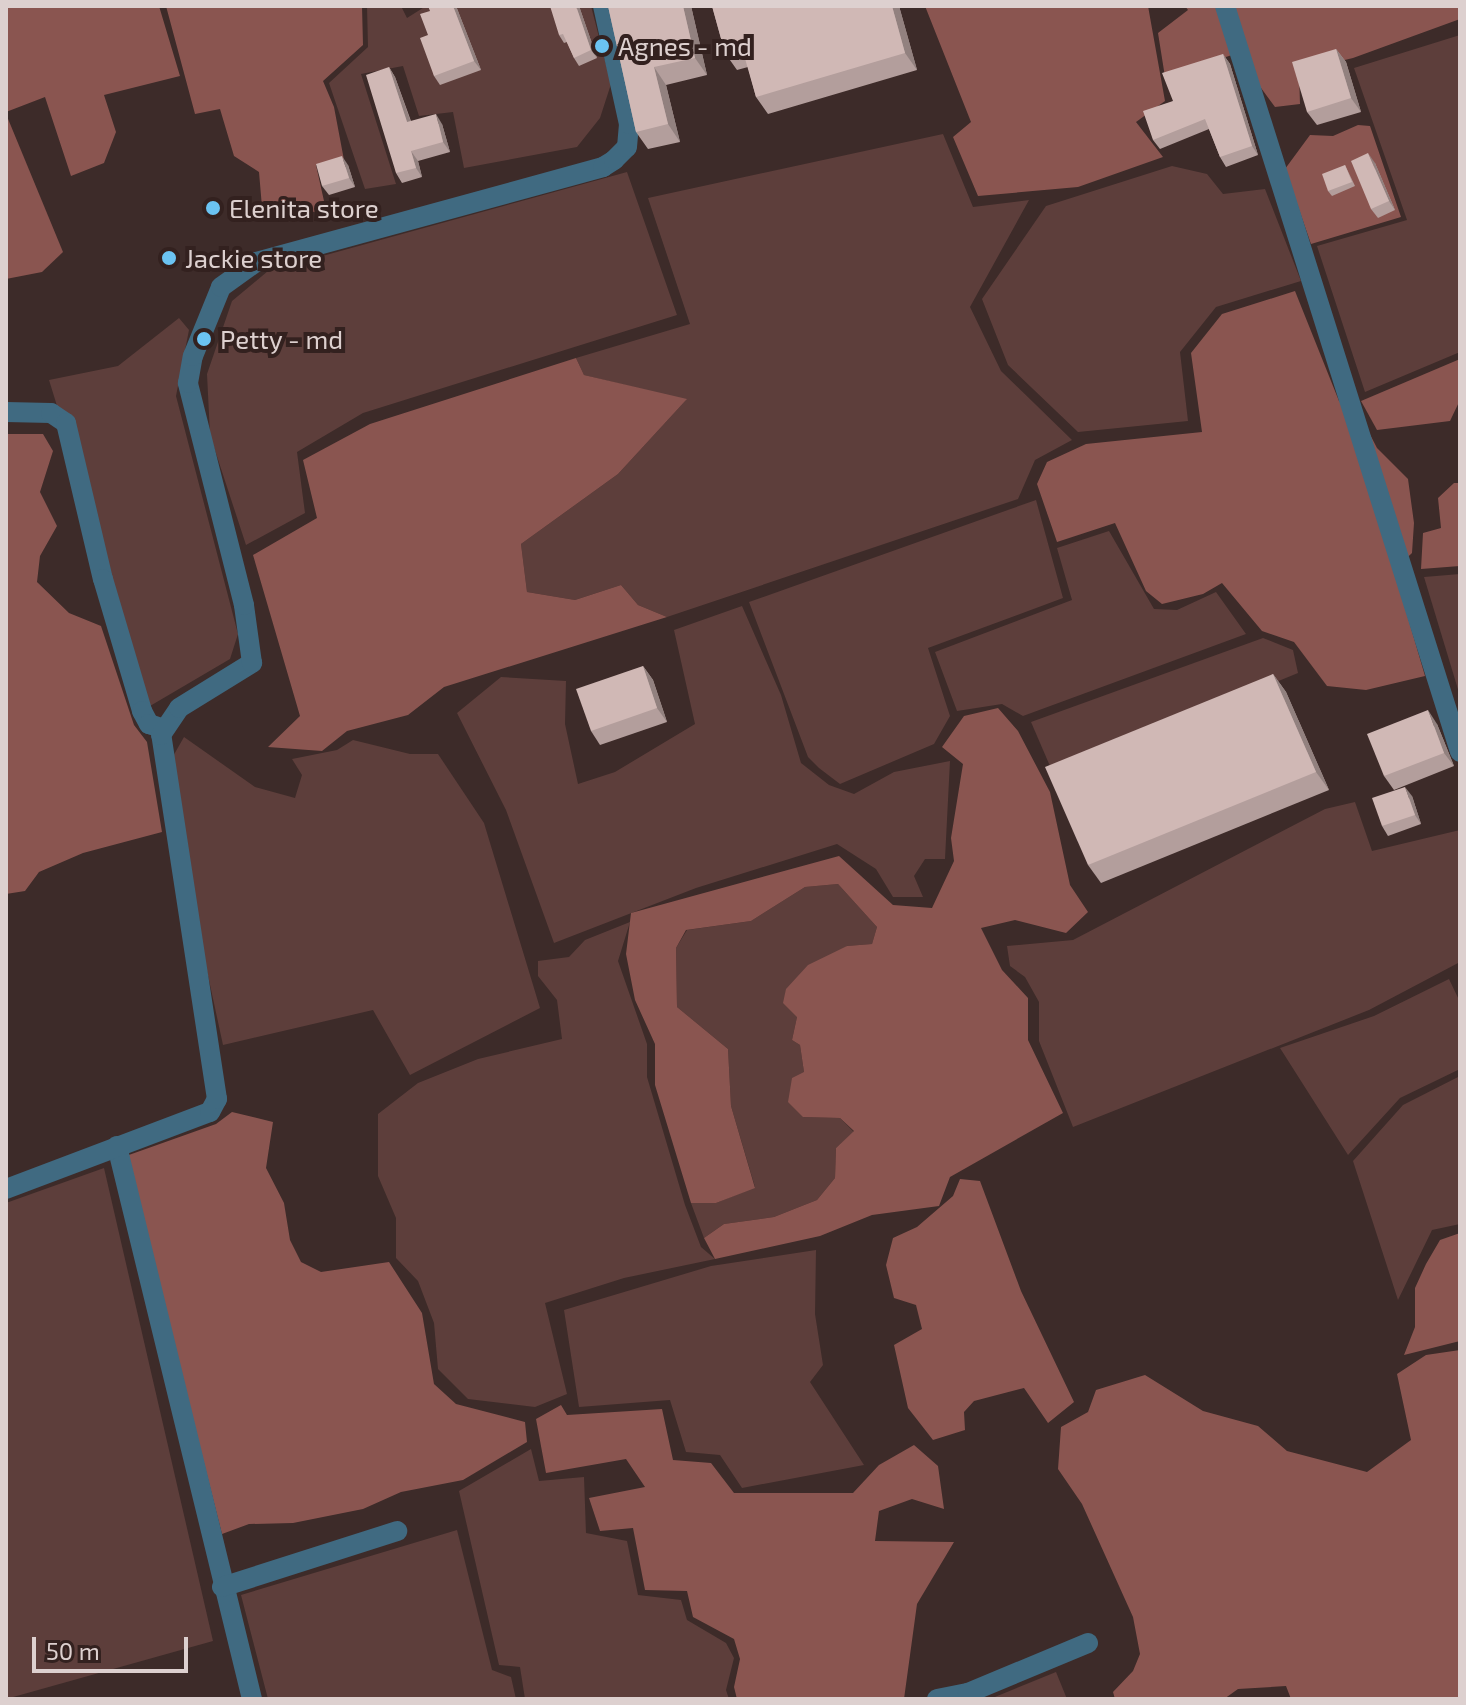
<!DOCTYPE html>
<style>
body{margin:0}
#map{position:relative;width:1466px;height:1705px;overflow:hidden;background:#3d2b29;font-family:"Exo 2",sans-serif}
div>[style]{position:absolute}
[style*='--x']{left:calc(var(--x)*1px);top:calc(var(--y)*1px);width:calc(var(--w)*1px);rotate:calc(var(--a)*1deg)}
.green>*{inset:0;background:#5d3e3b}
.forest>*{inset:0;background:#8a5550}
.minor>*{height:20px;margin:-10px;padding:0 10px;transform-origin:10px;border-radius:10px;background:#406a81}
.tertiary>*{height:20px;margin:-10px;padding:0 10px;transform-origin:10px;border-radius:10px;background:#406a81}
.wall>*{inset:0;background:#b39e9c}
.shaded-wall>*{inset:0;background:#92817f}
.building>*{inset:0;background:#d0b8b5}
.dots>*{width:22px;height:22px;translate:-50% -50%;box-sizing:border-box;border:4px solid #33211f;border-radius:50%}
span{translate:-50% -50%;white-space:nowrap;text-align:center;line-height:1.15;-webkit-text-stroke:8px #33211f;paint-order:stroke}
.poi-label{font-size:26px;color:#ddd0cf}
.left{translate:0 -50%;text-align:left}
.frame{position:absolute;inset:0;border:8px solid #ddd0cf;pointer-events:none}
.scale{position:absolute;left:32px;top:1637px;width:156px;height:36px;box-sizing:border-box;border:4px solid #ddd0cf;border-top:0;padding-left:10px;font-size:24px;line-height:28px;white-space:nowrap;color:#ddd0cf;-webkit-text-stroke:6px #33211f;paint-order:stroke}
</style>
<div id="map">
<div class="green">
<div style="clip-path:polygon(367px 6px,401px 6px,407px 18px,426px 6px,591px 6px,611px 84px,600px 118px,577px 147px,464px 168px,453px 112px,419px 116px,403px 66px,361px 74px,396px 184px,365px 189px,329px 83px,368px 47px)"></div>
<div style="clip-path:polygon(1460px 35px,1460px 352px,1365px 392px,1317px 246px,1407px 220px,1354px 68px)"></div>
<div style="clip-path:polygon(943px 134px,973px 207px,1029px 200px,970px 307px,1001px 371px,1072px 440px,1035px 460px,1018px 499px,667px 617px,638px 605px,621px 585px,575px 600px,527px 592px,521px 544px,618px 474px,686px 400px,584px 375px,576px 358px,690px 324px,648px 198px)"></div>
<div style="clip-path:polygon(1172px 166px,1207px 174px,1223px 194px,1265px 189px,1301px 281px,1216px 307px,1180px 352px,1188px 421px,1078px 432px,1008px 365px,982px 299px,1046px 206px)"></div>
<div style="clip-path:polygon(627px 172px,677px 315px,363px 413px,297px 452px,305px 513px,246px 545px,210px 435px,207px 374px,232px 301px,268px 271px)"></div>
<div style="clip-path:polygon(179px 318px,189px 330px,176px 396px,238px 634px,230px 659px,150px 706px,49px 380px,118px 366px)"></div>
<div style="clip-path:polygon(1036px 500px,1063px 598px,928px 648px,950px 716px,934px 744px,840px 784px,819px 768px,808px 757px,749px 602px)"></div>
<div style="clip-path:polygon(1109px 531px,1154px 609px,1177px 610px,1216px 592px,1246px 634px,1023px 716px,1002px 704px,957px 711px,935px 652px,1072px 600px,1057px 548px)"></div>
<div style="clip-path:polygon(1460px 574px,1460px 696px,1424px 577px)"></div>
<div style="clip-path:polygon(742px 606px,781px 695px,801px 763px,829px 785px,854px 794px,894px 772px,950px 761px,945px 859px,925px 859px,914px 876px,923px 897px,893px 897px,876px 869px,837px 844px,696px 888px,554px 943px,506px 810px,457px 713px,501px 677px,566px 681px,565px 724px,578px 784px,615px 772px,695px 724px,674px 630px)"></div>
<div style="clip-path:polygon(1263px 638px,1293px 650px,1298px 673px,1053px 773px,1031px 722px)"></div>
<div style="clip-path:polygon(184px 737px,255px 787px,295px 798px,302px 775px,292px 759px,337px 750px,353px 740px,410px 754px,438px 754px,484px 823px,540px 1008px,410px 1075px,373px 1010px,223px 1045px,201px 943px,172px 758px)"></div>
<div style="clip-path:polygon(1355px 802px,1372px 851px,1460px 830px,1460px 962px,1369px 1010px,1073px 1127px,1039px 1041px,1039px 1002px,1025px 977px,1010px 966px,1007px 946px,1073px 940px,1325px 809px)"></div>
<div style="clip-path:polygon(838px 884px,877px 927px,872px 944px,847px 946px,797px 1017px,792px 1040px,800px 1045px,804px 1072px,803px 1117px,840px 1118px,854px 1132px,836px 1148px,835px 1178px,817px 1200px,774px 1217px,724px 1224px,704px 1238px,691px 1203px,716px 1203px,755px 1187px,731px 1106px,728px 1049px,677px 1007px,676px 948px,687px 930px,751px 921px,805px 887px)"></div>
<div style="clip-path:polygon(630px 922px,618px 961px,647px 1044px,647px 1077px,685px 1205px,701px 1247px,715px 1259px,624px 1278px,545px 1303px,567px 1394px,535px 1407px,468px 1399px,438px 1369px,434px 1323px,418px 1281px,396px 1258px,396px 1218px,378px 1176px,378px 1114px,418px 1083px,478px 1059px,562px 1039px,557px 1000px,538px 976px,538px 961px,569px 957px,585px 940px)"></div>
<div style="clip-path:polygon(1449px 979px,1460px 1002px,1460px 1069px,1400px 1098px,1348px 1155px,1280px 1048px,1374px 1016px)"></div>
<div style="clip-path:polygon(1460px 1076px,1460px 1224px,1432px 1230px,1398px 1300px,1353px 1161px,1403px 1105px)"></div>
<div style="clip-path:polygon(104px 1168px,213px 1641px,6px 1699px,6px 1203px)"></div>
<div style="clip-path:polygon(816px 1250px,815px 1314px,823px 1365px,810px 1382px,864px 1465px,742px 1488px,720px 1455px,686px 1452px,670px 1400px,579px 1407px,564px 1310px,711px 1266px)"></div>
<div style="clip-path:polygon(531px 1449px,539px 1481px,584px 1477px,586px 1533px,627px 1541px,638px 1595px,681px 1600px,687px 1620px,726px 1643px,734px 1658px,726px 1690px,729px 1699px,525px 1699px,520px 1667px,499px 1665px,459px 1491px)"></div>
<div style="clip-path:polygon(457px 1530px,492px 1670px,511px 1677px,516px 1699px,268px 1699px,241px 1595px)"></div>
<div style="clip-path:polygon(1056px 1672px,1067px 1699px,990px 1699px)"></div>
</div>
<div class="forest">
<div style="clip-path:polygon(6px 6px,159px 6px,180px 76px,104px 95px,116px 132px,104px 163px,71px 176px,45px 97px,6px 112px)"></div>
<div style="clip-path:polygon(166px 6px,362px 6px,363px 45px,323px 81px,334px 107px,344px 160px,316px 165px,326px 210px,263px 219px,259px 172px,234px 156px,220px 109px,195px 114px)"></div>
<div style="clip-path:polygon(925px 6px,1148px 6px,1165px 101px,1136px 122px,1163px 157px,1078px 187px,978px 196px,953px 137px,971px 122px)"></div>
<div style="clip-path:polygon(1185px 6px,1216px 6px,1232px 55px,1165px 77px,1158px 33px,1188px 10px)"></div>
<div style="clip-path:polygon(1232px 6px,1460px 6px,1460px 19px,1353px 58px,1299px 71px,1300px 104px,1275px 107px,1253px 77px)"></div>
<div style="clip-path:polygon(6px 114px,63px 252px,42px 272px,6px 279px)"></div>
<div style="clip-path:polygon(1358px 125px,1370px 126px,1401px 217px,1311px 244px,1285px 169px,1310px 135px,1333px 136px)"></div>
<div style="clip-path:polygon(1295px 291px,1339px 401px,1362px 419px,1377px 448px,1408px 479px,1414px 523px,1412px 553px,1394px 570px,1425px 676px,1366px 690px,1327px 686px,1294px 642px,1262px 631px,1222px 583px,1203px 594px,1162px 604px,1146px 591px,1115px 523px,1057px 542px,1037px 484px,1047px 462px,1086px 444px,1202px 432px,1191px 353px,1222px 314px)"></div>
<div style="clip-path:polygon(576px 358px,584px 375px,687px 399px,618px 474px,521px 544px,527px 592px,575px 600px,621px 585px,638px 605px,667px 617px,444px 687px,408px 715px,347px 731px,322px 751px,268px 747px,300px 716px,253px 555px,317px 518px,303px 460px,370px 424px)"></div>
<div style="clip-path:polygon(1460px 359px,1460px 400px,1450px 421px,1377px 430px,1361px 401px)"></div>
<div style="clip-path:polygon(6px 434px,43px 434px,53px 451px,40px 492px,57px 526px,40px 556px,37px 582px,69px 613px,101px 626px,134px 725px,147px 742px,162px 832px,83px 853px,39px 872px,25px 891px,6px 894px)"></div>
<div style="clip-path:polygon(1454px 483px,1460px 483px,1460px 566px,1421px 569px,1423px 533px,1441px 528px,1438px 498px)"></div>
<div style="clip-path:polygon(998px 708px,1018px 731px,1050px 792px,1070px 885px,1088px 912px,1066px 933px,1015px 920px,981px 928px,1002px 970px,1028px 998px,1028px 1040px,1063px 1113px,950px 1177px,939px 1206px,872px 1215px,820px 1236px,715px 1259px,704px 1238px,724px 1224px,774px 1217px,817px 1200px,835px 1178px,836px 1148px,854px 1131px,840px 1118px,803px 1117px,788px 1102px,792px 1078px,804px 1072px,800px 1045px,792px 1040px,797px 1017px,783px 1003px,786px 989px,808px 965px,847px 946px,872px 944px,877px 927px,838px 884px,805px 887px,751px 921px,686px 930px,676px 948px,677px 1007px,728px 1049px,731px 1106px,755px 1188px,716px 1203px,691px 1203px,655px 1085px,655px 1044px,635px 1000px,626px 954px,631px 913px,839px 856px,893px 905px,932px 908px,954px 861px,951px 838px,963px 764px,942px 747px,964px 716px)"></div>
<div style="clip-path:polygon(232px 1112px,273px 1122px,266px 1168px,284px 1203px,290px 1240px,301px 1262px,321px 1272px,389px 1262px,422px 1313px,434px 1384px,456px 1404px,525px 1422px,527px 1442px,463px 1480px,401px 1492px,363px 1509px,293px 1523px,249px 1524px,222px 1534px,126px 1156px,216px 1124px)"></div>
<div style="clip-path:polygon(960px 1179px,980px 1181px,1021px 1291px,1074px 1402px,1048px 1423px,1024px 1388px,974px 1401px,964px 1412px,965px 1430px,933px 1440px,908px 1408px,894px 1345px,922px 1329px,916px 1305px,894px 1298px,886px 1265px,893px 1238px,917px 1227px,953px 1196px)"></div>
<div style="clip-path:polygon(1460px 1233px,1460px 1341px,1404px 1355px,1415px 1327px,1415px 1288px,1426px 1264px,1440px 1240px)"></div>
<div style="clip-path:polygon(1460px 1350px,1460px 1699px,1291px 1699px,1286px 1686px,1238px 1689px,1224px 1699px,1115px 1699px,1113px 1692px,1133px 1671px,1140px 1654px,1133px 1617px,1082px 1504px,1058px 1469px,1061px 1427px,1088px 1412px,1096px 1390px,1145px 1375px,1203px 1411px,1258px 1426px,1287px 1451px,1367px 1472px,1411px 1440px,1397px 1374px,1426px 1355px)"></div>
<div style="clip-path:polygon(561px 1405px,567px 1415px,662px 1409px,673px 1460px,711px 1463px,734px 1493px,853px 1493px,879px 1465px,914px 1445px,938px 1466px,944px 1509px,912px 1499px,879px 1511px,875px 1541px,954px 1542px,917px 1604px,904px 1699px,737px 1699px,734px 1687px,740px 1659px,734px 1639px,693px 1617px,687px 1591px,645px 1590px,633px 1528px,600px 1531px,589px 1498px,645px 1487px,626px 1459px,546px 1473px,536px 1419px)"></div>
</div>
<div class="minor">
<div style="--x:1225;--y:6;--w:782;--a:72.51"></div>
<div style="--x:6;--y:412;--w:45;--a:1.3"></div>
<div style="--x:51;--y:413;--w:18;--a:34"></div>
<div style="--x:66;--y:423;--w:160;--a:76.7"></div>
<div style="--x:103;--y:579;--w:138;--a:73.5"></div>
<div style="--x:142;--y:711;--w:15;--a:62"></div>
<div style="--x:149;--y:724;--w:16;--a:18"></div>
<div style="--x:117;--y:1146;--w:569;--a:76.28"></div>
<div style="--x:222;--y:1587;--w:184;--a:-17.7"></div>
<div style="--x:937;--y:1699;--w:32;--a:-11"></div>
<div style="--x:968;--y:1693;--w:130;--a:-22.6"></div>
</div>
<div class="tertiary">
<div style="--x:6;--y:1189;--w:218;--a:-20.7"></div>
<div style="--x:210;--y:1112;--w:15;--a:-62"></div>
<div style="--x:217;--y:1099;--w:368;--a:-98.7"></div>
<div style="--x:161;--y:735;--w:32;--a:-56"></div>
<div style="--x:179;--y:708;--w:86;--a:-31.7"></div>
<div style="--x:252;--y:663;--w:59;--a:-97.9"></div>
<div style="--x:244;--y:605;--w:229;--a:-104.2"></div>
<div style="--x:188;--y:383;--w:27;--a:-80"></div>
<div style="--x:193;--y:356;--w:74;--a:-67.9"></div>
<div style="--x:221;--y:287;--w:43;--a:-35.5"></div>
<div style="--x:256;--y:262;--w:360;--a:-15.3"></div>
<div style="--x:603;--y:167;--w:13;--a:-32"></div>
<div style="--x:614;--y:160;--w:18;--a:-45"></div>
<div style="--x:627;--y:147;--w:23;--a:-85"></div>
<div style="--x:629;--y:124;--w:121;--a:-102.4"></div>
</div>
<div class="wall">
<div style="clip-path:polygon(456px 6px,481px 70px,440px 85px,434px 76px,428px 35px)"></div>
<div style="clip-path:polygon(579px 6px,597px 58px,579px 66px,574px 58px,567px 42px,564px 43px,559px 35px)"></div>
<div style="clip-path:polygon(608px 6px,691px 6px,707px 75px,666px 85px,680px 142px,648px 149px,636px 132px)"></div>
<div style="clip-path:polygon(712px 6px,899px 6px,917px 70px,768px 114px,756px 97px,748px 67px,737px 70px,725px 53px)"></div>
<div style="clip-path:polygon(1336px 49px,1346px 62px,1361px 112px,1317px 125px,1307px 112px)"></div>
<div style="clip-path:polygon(1223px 54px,1230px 64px,1258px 155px,1226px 167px,1220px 157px,1209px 129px,1160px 149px,1153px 140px,1173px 101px)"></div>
<div style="clip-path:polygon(389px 67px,395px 77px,411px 121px,442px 124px,450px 152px,418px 161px,422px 177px,402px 183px,396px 173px)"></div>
<div style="clip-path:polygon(1375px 163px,1395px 210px,1378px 218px,1371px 209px)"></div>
<div style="clip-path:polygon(348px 165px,355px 187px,329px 195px,322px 186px)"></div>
<div style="clip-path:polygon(1345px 165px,1355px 186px,1332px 196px,1328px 191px)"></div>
<div style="clip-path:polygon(643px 666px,653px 680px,667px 722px,600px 745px,591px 731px)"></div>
<div style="clip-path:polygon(1273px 674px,1286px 692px,1329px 790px,1101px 883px,1088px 865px)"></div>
<div style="clip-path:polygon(1437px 724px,1454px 766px,1394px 790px,1384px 776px)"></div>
<div style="clip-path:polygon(1412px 796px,1421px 824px,1388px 836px,1382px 826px)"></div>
</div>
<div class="shaded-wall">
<div style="clip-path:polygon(453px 6px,456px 6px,481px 70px,474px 61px)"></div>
<div style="clip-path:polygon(576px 6px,579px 6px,597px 58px,591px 50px)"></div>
<div style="clip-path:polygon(683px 6px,691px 6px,707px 75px,695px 58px)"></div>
<div style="clip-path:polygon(892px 6px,899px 6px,917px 70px,905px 53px)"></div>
<div style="clip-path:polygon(1336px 49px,1346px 62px,1361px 112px,1351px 98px)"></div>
<div style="clip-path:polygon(1223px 54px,1230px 64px,1258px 155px,1252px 146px)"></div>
<div style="clip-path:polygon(389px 67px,395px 77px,414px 131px,407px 122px)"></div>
<div style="clip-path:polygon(654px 67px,666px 85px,680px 142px,668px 124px)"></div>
<div style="clip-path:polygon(436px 114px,442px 124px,450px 152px,443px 142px)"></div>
<div style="clip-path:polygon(411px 151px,418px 161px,422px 177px,416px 168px)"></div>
<div style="clip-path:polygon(1368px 153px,1375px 163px,1395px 210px,1389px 201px)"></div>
<div style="clip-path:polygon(342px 156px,348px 165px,355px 187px,349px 178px)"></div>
<div style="clip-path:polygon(643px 666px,653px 680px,667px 722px,657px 708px)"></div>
<div style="clip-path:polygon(1273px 674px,1286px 692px,1329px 790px,1316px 772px)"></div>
<div style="clip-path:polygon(1428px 710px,1437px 724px,1454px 766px,1444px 753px)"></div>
<div style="clip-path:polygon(1405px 787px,1412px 796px,1421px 824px,1415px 815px)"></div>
</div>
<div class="building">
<div style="clip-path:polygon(428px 6px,453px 6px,474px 61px,434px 76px,420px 38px,428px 35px,420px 14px,430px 11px)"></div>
<div style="clip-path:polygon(550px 6px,576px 6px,591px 50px,574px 58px,563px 34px,559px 35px)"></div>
<div style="clip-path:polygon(608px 6px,683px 6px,695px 58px,654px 67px,668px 124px,636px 132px)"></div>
<div style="clip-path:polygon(712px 6px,892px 6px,905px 53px,756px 97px,742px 48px,725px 53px)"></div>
<div style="clip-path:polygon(1336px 49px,1351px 98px,1307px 112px,1292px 62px)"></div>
<div style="clip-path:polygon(1223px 54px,1252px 146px,1220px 157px,1205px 119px,1153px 140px,1143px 111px,1173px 101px,1162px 73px)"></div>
<div style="clip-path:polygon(389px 67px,407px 122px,436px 114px,443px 142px,411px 151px,416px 168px,396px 173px,366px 75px)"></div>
<div style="clip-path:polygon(1368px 153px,1389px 201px,1371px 209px,1351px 161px)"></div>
<div style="clip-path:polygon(342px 156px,349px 178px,322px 186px,316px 164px)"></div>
<div style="clip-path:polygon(1345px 165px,1352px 182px,1328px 191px,1322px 174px)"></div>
<div style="clip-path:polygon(643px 666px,657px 708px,591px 731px,576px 689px)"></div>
<div style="clip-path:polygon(1273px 674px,1316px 772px,1088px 865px,1045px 767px)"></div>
<div style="clip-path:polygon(1428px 710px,1444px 753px,1384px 776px,1367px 734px)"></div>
<div style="clip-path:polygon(1405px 787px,1415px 815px,1382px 826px,1372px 798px)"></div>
</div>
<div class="dots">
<div style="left:602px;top:46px;background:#6bc3f2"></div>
<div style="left:213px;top:208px;background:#6bc3f2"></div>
<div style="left:169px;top:258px;background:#6bc3f2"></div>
<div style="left:204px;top:339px;background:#6bc3f2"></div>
</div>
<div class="poi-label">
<span class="left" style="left:618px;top:46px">Agnes - md</span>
<span class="left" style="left:229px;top:208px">Elenita store</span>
<span class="left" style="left:185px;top:258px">Jackie store</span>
<span class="left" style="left:220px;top:339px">Petty - md</span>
</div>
<div class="frame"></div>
<div class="scale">50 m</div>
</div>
